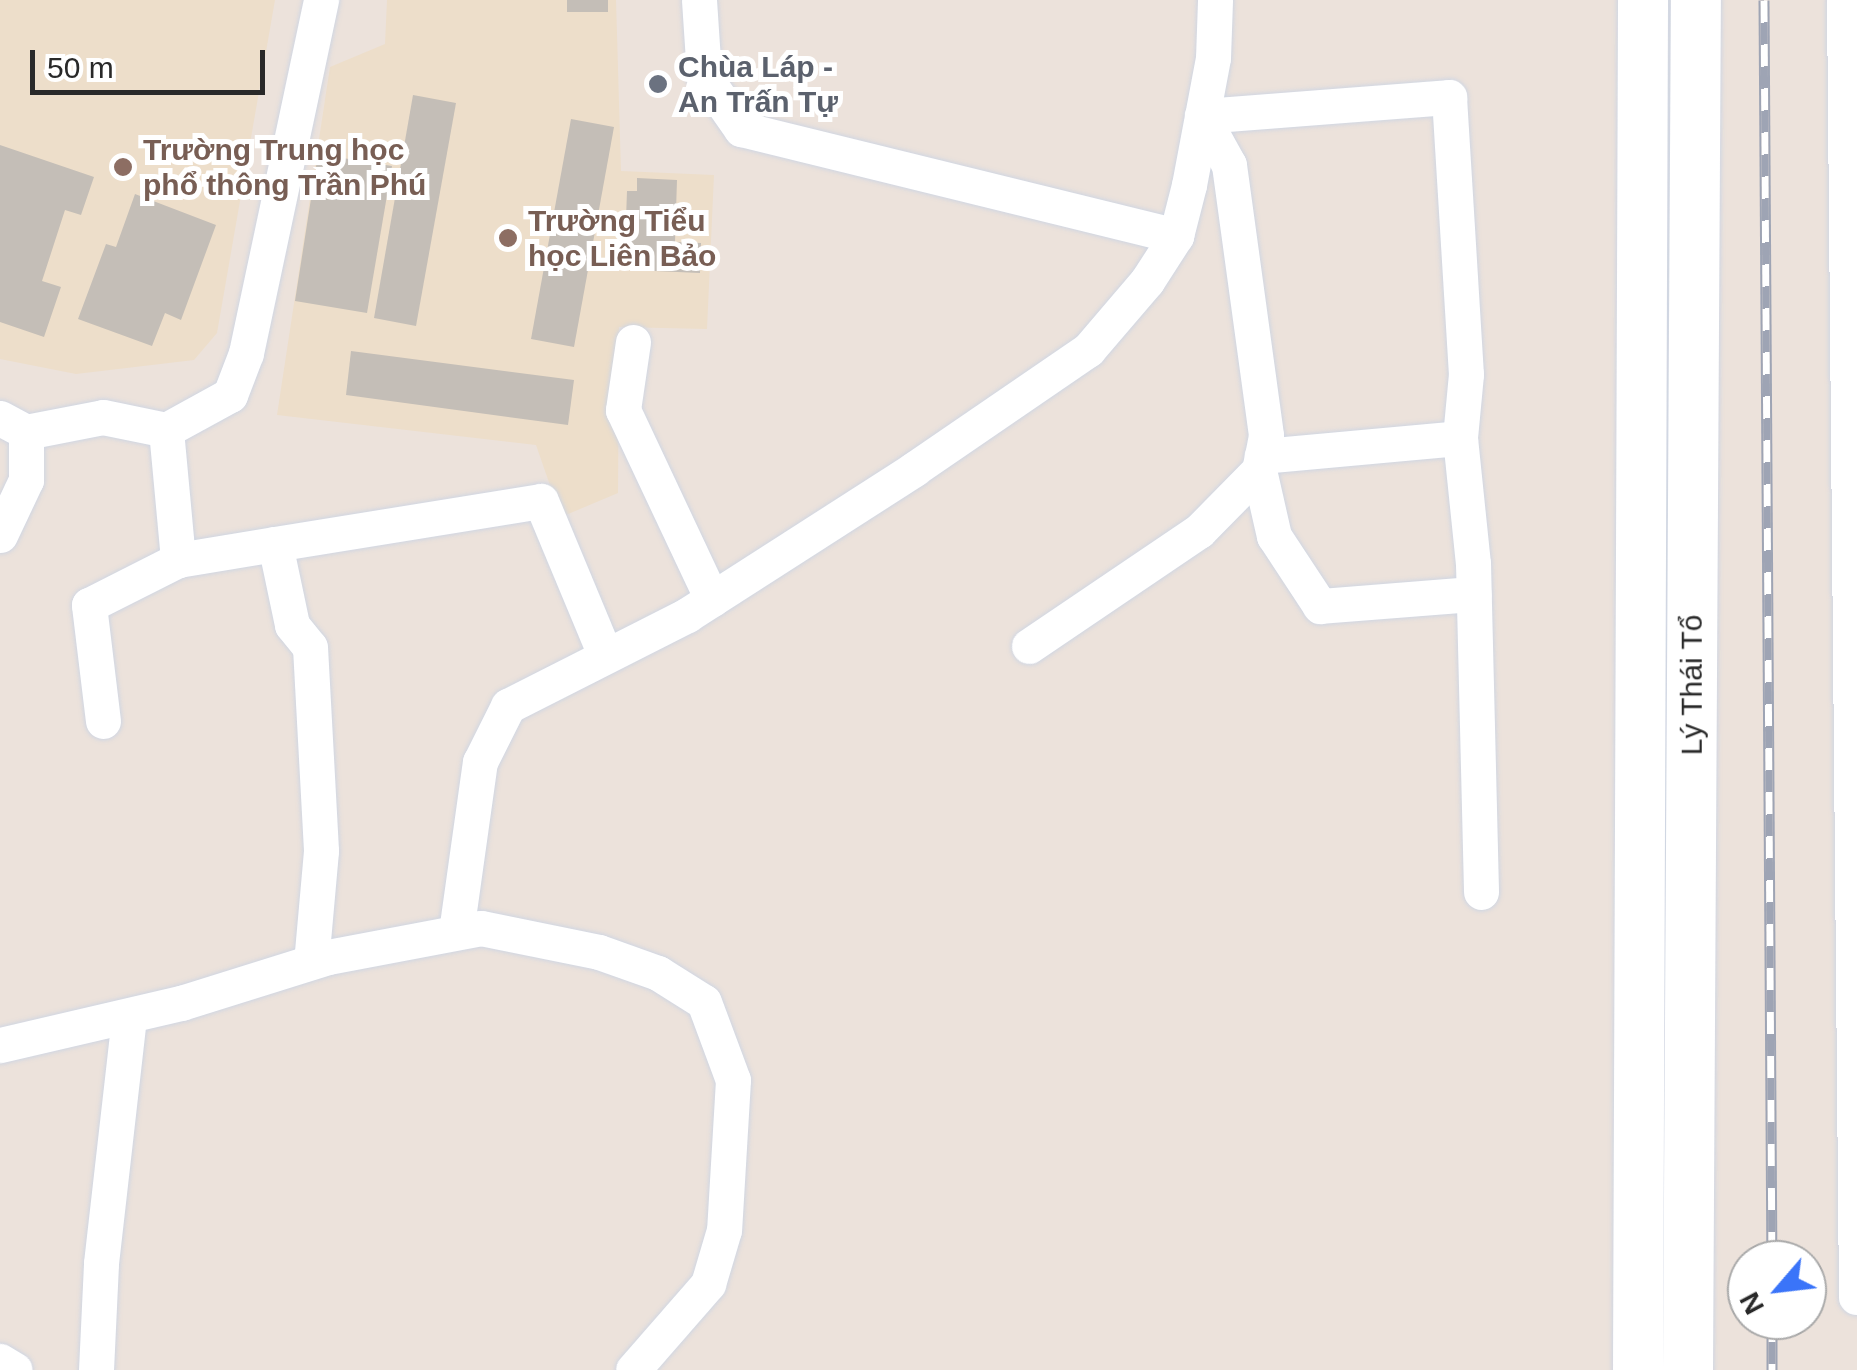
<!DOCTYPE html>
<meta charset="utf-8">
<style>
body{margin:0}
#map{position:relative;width:1857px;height:1370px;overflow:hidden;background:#ece2db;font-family:Helvetica,sans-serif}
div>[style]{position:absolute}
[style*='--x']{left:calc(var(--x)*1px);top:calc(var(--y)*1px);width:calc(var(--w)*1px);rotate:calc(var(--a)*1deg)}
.education>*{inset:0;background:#eddeca}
.building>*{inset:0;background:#c4beb7}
.roads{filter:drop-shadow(0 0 2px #d0d6e2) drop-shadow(0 0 2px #d0d6e2)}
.minor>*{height:35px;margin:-17.5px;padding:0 17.5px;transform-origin:17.5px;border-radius:17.5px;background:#fff}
.secondary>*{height:50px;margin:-25px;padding:0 25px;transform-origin:25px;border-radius:25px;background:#fff}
.rail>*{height:11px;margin-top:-5.5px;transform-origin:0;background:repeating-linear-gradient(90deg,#fff 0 22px,#9ea4b4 0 44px);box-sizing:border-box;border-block:2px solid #9ea4b4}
.dots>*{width:28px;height:28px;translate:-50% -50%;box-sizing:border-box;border:5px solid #fff;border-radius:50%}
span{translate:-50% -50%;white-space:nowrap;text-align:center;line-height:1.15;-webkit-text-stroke:10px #fff;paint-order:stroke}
.worship-label{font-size:30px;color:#5b616d;font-weight:700}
.left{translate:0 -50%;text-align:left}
.education-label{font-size:30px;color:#785e54;font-weight:700}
.street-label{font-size:30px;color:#292929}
.north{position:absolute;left:1727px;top:1240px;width:100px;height:100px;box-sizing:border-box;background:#fff;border:2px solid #a9a9a9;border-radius:50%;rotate:242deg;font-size:28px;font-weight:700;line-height:40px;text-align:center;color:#292929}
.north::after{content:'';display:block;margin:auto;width:35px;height:45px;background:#3a74f9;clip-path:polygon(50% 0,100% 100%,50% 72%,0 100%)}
.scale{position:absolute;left:30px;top:50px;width:235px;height:45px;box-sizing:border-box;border:5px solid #292929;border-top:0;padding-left:12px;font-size:30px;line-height:35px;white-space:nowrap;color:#292929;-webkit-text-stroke:8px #fff;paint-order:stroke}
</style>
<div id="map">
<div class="education">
<div style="clip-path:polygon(0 0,275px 0,217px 333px,194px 360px,76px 374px,0 359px)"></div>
<div style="clip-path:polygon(387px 0,616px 0,621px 171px,714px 175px,707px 329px,619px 327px,618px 493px,561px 517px,536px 445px,277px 415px,330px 67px,385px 44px)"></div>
</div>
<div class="building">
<div style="clip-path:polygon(567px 0,608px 0,608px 12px,567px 12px)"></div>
<div style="clip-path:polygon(413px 95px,456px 103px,416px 326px,374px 318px)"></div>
<div style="clip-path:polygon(571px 119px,614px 127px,574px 347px,531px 339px)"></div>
<div style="clip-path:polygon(0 145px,94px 177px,81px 215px,65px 210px,42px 281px,61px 287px,44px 337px,0 322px)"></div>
<div style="clip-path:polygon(318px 154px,392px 166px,367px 313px,295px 301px)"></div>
<div style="clip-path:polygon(637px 178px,677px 180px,675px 242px,701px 243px,700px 273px,632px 270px,632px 247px,625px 247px,627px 191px,637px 191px)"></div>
<div style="clip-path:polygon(135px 194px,216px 225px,181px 320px,165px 313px,152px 346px,78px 319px,106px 244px,116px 247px)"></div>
<div style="clip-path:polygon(351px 351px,574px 380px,568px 425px,346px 395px)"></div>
</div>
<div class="roads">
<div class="minor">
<div style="--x:699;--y:0;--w:76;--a:86.2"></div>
<div style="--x:704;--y:76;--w:65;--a:55.1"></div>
<div style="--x:741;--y:129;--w:448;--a:13.8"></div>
<div style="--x:1844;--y:0;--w:1297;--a:89.47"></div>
<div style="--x:633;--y:342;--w:69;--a:98.4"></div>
<div style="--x:623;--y:410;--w:209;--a:64.8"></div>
<div style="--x:0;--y:418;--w:30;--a:28"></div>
<div style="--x:26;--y:432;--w:78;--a:-11"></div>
<div style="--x:103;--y:417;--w:64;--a:11.7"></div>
<div style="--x:166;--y:430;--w:73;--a:-28.7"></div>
<div style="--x:230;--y:395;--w:45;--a:-69.1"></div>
<div style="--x:246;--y:353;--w:361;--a:-78"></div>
<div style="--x:166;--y:430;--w:131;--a:84.7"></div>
<div style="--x:178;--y:560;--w:98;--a:-9.4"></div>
<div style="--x:275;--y:544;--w:83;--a:78.1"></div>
<div style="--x:292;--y:625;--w:28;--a:51"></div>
<div style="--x:310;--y:647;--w:204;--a:86.9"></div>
<div style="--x:321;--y:851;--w:111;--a:95.1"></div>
<div style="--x:1460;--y:438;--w:126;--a:84.1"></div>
<div style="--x:1473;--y:563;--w:329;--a:88.6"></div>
<div style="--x:1259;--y:470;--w:68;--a:77.2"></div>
<div style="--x:1274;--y:536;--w:84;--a:56.7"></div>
<div style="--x:1320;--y:606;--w:154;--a:-4.5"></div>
<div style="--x:0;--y:535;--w:61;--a:-64.7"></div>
<div style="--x:26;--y:480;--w:48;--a:-90"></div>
<div style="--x:275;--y:544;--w:269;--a:-9.2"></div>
<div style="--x:541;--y:501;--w:167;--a:67.4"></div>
<div style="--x:1029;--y:646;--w:205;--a:-34.1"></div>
<div style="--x:1199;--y:531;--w:86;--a:-45.5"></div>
<div style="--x:1259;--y:470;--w:14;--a:-78"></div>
<div style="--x:1262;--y:456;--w:21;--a:-79"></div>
<div style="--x:1266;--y:435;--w:273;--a:-97.8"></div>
<div style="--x:1229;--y:165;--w:56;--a:-118.9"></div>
<div style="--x:1202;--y:116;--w:248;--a:-4.4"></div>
<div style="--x:1449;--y:97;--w:278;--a:86.5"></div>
<div style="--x:1466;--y:374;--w:64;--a:95.4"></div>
<div style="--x:1460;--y:438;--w:199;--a:174.8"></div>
<div style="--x:103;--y:721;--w:117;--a:-96.9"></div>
<div style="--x:89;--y:605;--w:100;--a:-26.8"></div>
<div style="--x:456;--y:932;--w:172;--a:-82"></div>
<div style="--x:480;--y:762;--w:63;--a:-63.4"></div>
<div style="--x:508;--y:706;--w:201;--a:-26.9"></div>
<div style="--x:687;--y:615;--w:270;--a:-32.7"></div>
<div style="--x:914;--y:469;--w:211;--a:-34.4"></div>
<div style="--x:1088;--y:350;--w:91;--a:-49.5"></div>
<div style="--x:1147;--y:281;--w:54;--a:-57.2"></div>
<div style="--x:1176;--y:236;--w:53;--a:-75.7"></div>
<div style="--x:1189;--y:185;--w:129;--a:-79.3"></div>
<div style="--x:1213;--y:58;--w:58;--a:-88"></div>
<div style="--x:0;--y:1045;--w:186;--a:-13.1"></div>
<div style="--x:181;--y:1003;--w:154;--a:-17.4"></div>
<div style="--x:328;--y:957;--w:156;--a:-10.7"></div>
<div style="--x:481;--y:928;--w:120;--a:11.5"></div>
<div style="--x:599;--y:952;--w:63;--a:19.6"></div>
<div style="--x:658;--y:973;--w:54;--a:32.2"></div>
<div style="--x:704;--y:1002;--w:83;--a:69.6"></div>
<div style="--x:733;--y:1080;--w:150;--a:93.4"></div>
<div style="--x:724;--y:1230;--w:56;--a:106.5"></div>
<div style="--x:708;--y:1284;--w:114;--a:131.1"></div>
<div style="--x:0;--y:1361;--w:17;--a:31"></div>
<div style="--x:96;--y:1370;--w:107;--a:-87.3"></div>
<div style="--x:101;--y:1263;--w:249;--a:-83.5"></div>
</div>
<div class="secondary">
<div style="--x:1638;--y:1370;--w:1370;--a:-89.79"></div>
<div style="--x:1688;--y:1370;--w:1370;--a:-89.67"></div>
</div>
</div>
<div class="rail">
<div style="--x:1764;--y:0;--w:1260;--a:89.64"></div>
<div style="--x:1772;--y:1320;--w:50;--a:90"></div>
</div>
<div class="dots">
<div style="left:658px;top:84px;background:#6b7280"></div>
<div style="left:123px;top:167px;background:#8d6e63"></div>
<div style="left:508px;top:238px;background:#8d6e63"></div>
</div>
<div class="worship-label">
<span class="left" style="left:678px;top:84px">Chùa Láp -<br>An Trấn Tự</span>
</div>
<div class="education-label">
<span class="left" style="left:143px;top:167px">Trường Trung học<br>phổ thông Trần Phú</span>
<span class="left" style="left:528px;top:238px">Trường Tiểu<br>học Liên Bảo</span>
</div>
<div class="street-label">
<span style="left:1692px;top:685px;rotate:-90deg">Lý Thái Tổ</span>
</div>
<div class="north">N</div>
<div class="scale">50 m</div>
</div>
